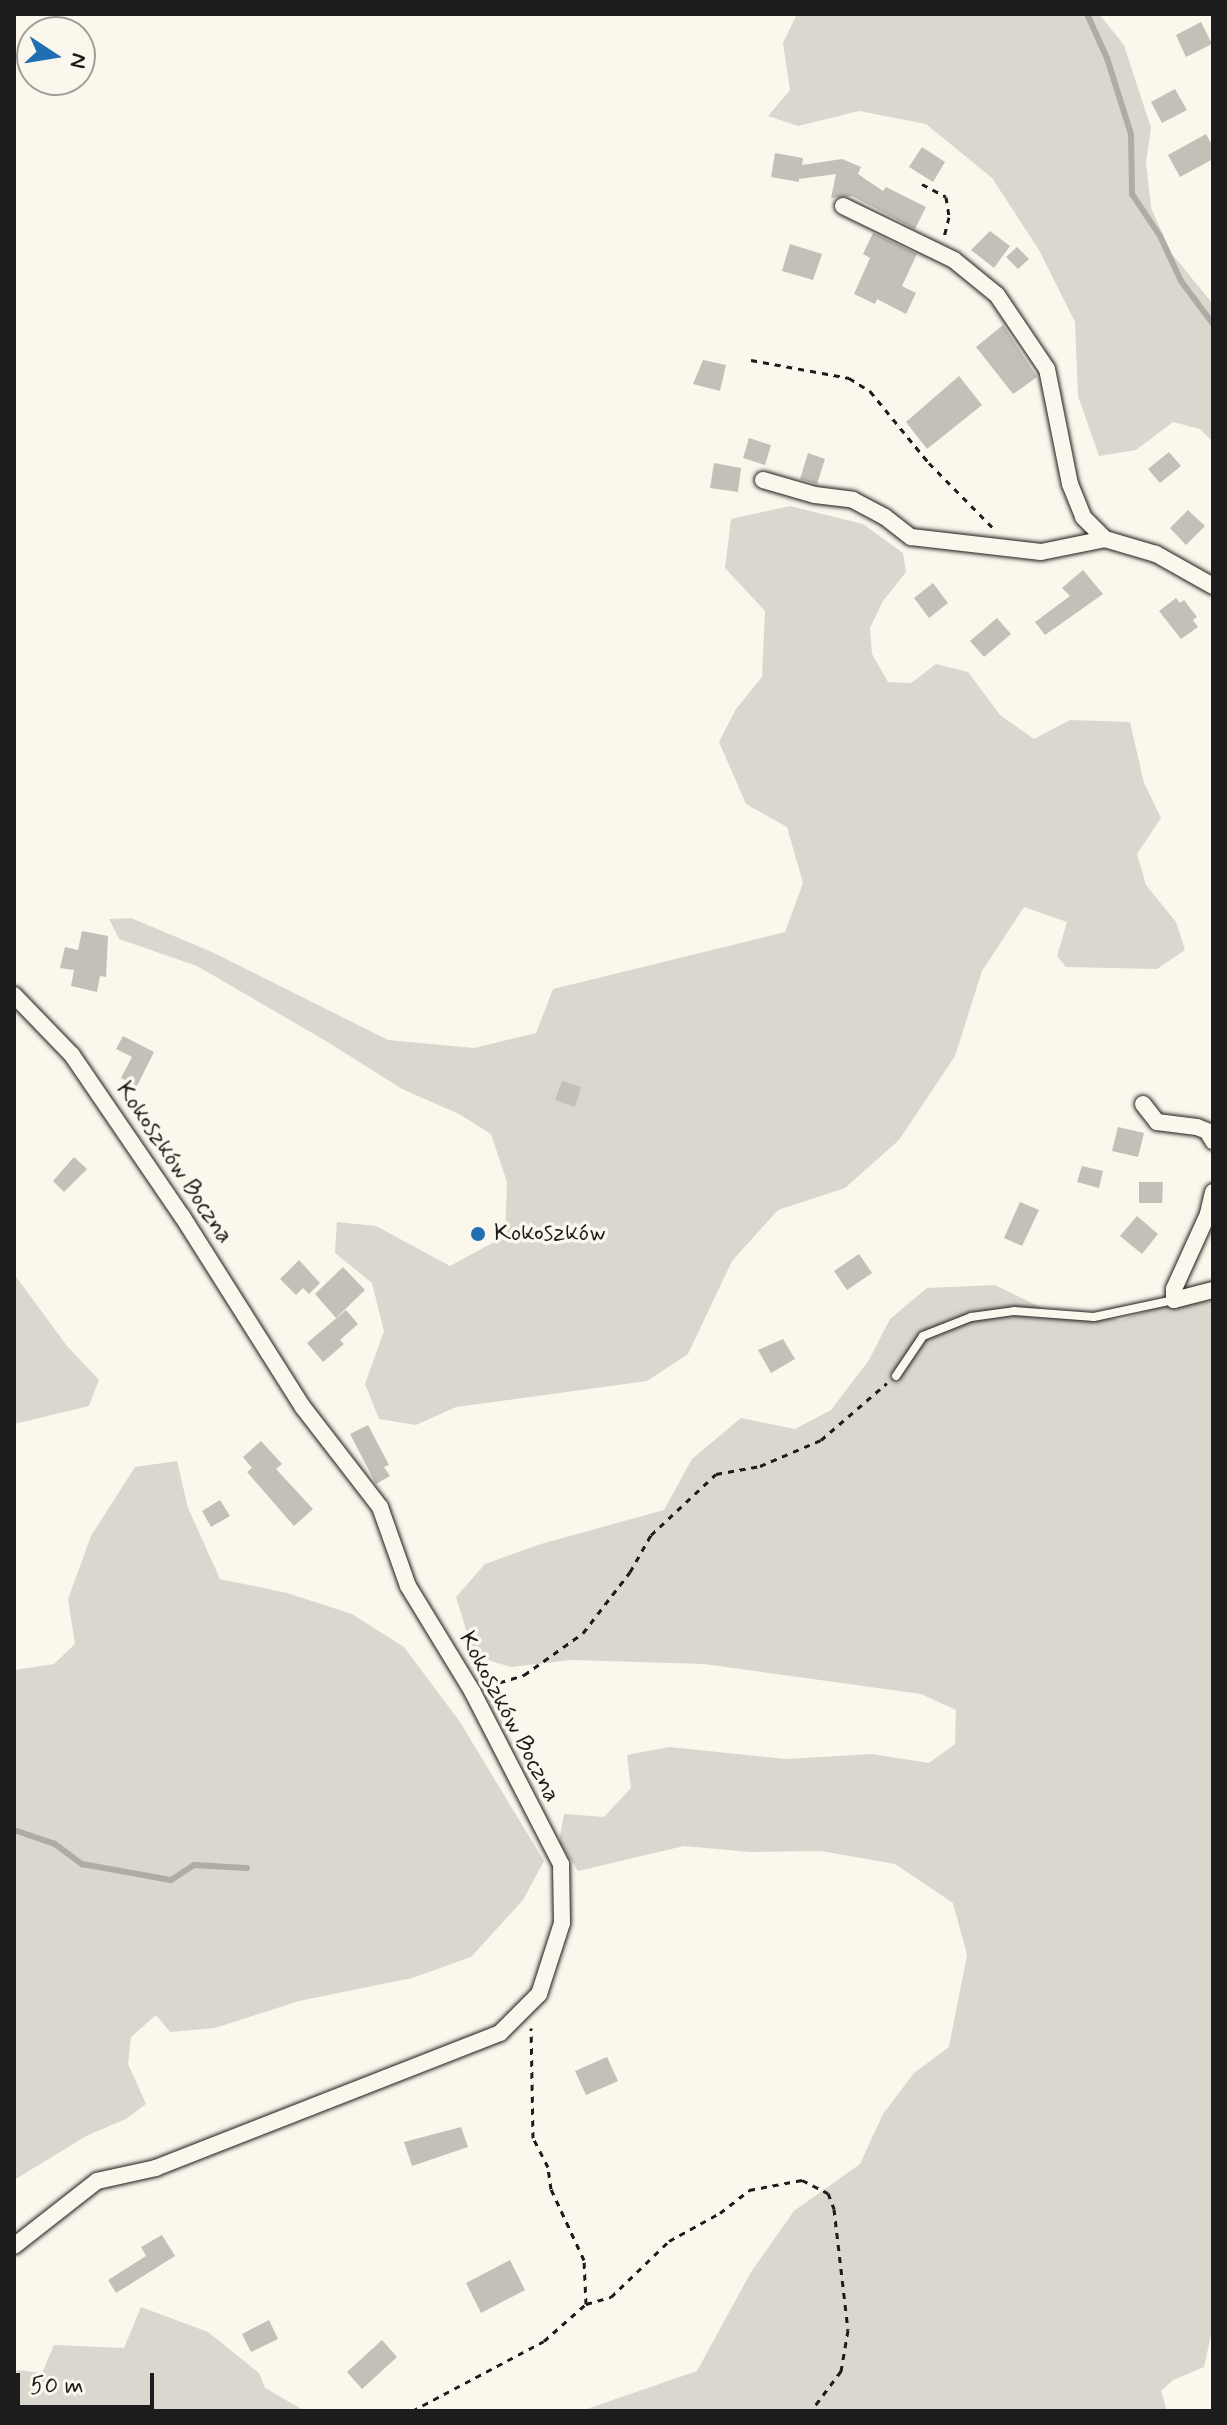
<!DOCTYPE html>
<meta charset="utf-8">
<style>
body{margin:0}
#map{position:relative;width:1227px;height:2425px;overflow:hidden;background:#fbf7ec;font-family:Mynerve,sans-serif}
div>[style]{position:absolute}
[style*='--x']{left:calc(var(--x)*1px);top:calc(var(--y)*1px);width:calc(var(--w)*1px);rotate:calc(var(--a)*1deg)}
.green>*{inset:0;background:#dad7ce}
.stream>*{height:6px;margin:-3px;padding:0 3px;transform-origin:3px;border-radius:3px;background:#afaca5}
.building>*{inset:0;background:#c3c0b8}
.path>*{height:3px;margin-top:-1.5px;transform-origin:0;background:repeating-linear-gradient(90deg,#1c1c1c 0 6px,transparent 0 12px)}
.roads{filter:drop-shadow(0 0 2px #1c1c1c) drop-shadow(0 0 2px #1c1c1c)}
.lane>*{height:8px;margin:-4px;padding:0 4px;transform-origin:4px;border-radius:4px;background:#fbf7ec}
.street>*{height:16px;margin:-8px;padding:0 8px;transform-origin:8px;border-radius:8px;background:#fbf7ec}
.dots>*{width:22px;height:22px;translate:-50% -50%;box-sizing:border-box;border:4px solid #fbf7ec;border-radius:50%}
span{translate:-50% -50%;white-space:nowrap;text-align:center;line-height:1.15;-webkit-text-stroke:7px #fbf7ec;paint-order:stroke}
.street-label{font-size:24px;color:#1c1c1c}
.poi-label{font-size:24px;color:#1c1c1c}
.left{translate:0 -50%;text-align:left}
.frame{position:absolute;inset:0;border:16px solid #1c1c1c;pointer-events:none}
.north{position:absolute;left:16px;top:16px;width:80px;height:80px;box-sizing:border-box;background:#fbf7ec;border:2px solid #a29f99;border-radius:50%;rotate:102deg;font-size:22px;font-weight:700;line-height:32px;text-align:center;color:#1c1c1c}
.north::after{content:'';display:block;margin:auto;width:28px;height:36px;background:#1f6fb2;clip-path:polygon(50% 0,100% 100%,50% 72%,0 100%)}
.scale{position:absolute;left:16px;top:2373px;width:138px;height:36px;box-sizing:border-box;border:4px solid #1c1c1c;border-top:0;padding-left:10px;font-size:24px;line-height:28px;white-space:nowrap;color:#1c1c1c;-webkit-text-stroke:6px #fbf7ec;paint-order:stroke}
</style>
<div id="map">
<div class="green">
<div style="clip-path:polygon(797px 14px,1099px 14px,1124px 45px,1151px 128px,1146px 162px,1151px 208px,1172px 254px,1213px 304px,1213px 442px,1200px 429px,1173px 422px,1136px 450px,1099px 456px,1078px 396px,1075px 322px,1039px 250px,992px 178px,926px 124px,859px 111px,798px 126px,768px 116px,790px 90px,783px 43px)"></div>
<div style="clip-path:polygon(790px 506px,863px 524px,903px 553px,906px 572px,883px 601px,870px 628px,872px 654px,888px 682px,911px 683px,936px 664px,968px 672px,1000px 715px,1034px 739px,1070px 720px,1130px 722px,1144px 783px,1161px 818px,1137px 854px,1146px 885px,1176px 922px,1185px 950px,1157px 969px,1066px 967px,1057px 956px,1067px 922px,1024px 907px,982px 971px,955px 1056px,899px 1140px,845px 1188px,778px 1210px,732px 1261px,688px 1354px,647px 1381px,456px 1407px,416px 1425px,379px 1419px,365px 1384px,384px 1331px,372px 1283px,335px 1253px,337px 1222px,376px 1226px,450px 1266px,505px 1236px,507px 1182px,491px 1134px,459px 1114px,402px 1089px,326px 1041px,197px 966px,119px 939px,109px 919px,131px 918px,212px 952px,388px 1040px,474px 1048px,536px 1033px,553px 989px,785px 932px,803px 883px,787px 827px,746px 804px,719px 742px,736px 709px,762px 677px,765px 611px,725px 568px,731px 519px)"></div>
<div style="clip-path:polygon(14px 1274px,67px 1346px,99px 1380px,89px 1406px,14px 1424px)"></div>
<div style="clip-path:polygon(995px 1285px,1048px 1311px,1121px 1320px,1157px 1308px,1213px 1301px,1213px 2326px,1204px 2367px,1173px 2380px,1161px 2391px,1167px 2411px,581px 2411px,697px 2371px,751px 2272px,794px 2211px,860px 2164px,883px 2114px,914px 2073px,949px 2047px,967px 1955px,953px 1903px,895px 1864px,821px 1851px,750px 1852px,684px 1846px,578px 1871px,559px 1842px,564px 1814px,604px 1817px,631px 1788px,627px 1755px,669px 1747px,786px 1759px,872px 1754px,929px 1763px,955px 1744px,956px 1710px,921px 1694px,704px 1664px,572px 1660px,511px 1667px,474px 1656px,456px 1597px,485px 1564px,541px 1544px,664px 1510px,692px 1459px,741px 1418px,795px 1429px,831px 1410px,869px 1360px,890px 1319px,927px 1288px)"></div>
<div style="clip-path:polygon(177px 1461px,188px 1508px,220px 1579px,287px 1593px,352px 1614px,404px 1647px,460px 1722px,544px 1861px,523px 1900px,471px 1957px,412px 1978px,299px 2001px,215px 2028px,170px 2032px,156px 2015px,131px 2037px,128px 2064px,146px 2104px,126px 2119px,88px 2135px,14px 2180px,14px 1670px,54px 1664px,75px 1644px,68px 1599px,91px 1536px,135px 1467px)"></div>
<div style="clip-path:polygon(141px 2307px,208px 2332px,259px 2373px,265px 2388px,305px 2411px,14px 2411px,14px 2373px,18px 2370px,42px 2373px,54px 2345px,124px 2348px)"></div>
</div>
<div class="stream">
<div style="--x:1087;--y:14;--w:48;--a:65.6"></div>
<div style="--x:1107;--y:58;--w:80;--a:72.5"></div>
<div style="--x:1131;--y:134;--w:60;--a:89"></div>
<div style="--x:1132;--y:194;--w:50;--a:56.3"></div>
<div style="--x:1160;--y:236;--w:50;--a:65"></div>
<div style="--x:1181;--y:281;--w:54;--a:53.3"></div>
<div style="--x:14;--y:1830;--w:43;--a:18.9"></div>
<div style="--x:55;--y:1844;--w:34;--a:37"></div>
<div style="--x:82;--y:1864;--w:90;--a:10.2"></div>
<div style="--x:171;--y:1880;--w:27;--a:-33"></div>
<div style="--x:194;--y:1865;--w:53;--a:3.2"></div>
</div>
<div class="building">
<div style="clip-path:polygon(1201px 22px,1212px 44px,1186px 57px,1176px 35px)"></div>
<div style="clip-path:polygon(1175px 89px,1187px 110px,1162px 123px,1151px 102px)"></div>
<div style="clip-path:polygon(1206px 134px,1213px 147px,1213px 159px,1180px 177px,1168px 155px)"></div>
<div style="clip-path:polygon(922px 147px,945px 162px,933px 182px,909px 167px)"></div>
<div style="clip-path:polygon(775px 153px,803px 158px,802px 165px,842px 159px,861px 167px,858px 174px,883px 191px,886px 187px,926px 207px,915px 229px,852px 196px,831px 198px,836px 174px,799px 179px,799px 182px,771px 177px)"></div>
<div style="clip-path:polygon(990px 231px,1010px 246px,994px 268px,971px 250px)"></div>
<div style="clip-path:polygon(873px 233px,917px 254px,902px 286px,916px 293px,906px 314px,877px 299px,875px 304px,854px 294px,870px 258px,863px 254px)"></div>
<div style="clip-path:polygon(790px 244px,822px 254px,813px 280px,782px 271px)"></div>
<div style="clip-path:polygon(1017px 247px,1029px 259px,1018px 269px,1006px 257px)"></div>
<div style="clip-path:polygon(1003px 325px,1037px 377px,1013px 394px,976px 347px)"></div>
<div style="clip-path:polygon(703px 360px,726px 365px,720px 391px,693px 384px)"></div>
<div style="clip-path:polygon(959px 376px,982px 405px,927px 449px,906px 422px)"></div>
<div style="clip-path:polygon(749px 438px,771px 445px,765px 465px,743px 458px)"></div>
<div style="clip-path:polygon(1169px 452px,1181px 466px,1160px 483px,1148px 469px)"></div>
<div style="clip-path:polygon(808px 453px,825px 459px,817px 484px,800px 479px)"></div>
<div style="clip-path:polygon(714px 463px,741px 468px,738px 492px,710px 488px)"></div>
<div style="clip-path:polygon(1188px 510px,1205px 526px,1186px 545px,1170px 528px)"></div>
<div style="clip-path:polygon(1083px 570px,1103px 594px,1045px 635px,1035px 622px,1070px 596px,1062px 588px)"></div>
<div style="clip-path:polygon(933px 583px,948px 603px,929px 618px,914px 598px)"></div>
<div style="clip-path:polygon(1176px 598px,1180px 603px,1184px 600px,1197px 617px,1193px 620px,1198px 627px,1181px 639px,1159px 611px)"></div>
<div style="clip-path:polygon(997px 618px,1011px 634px,984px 657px,970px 641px)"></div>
<div style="clip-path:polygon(82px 931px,108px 936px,106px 977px,100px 976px,97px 992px,71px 986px,74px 970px,60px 968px,65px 947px,78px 950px)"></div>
<div style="clip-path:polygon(123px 1036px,154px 1052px,137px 1086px,121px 1078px,132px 1057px,116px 1049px)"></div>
<div style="clip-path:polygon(562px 1081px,581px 1087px,575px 1107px,555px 1100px)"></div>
<div style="clip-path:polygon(1118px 1127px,1144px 1133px,1138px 1157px,1112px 1151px)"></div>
<div style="clip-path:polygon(74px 1157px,87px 1169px,64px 1192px,53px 1181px)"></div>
<div style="clip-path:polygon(1082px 1166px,1103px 1171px,1099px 1188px,1077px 1182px)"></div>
<div style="clip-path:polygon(1139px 1182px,1163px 1182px,1162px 1203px,1139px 1203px)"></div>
<div style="clip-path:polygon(1020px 1202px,1039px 1210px,1022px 1246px,1004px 1238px)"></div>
<div style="clip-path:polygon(1137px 1216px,1158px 1234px,1142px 1254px,1120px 1236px)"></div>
<div style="clip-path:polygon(859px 1254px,872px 1273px,847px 1290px,834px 1271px)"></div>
<div style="clip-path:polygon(299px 1260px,320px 1283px,309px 1294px,303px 1288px,296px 1295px,280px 1279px)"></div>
<div style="clip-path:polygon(343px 1267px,365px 1290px,336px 1318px,315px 1294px)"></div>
<div style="clip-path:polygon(346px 1310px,358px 1324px,340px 1340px,344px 1344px,323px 1362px,307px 1343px)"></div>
<div style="clip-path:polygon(783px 1339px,795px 1359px,771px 1373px,758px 1350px)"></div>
<div style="clip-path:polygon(368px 1425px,389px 1465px,384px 1467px,390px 1476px,376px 1484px,350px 1434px)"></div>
<div style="clip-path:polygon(261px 1441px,282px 1464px,276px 1469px,313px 1509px,294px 1526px,247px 1472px,252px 1468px,243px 1457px)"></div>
<div style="clip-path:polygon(220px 1500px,230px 1516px,211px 1527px,202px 1511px)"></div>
<div style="clip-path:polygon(607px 2057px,618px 2081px,586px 2095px,575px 2071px)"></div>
<div style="clip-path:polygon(461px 2127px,468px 2147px,412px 2166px,404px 2142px)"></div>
<div style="clip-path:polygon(162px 2235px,175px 2256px,116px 2293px,108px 2280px,146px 2256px,141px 2247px)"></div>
<div style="clip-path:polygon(510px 2260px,525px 2290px,481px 2313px,466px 2283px)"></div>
<div style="clip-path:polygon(269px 2320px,278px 2339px,251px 2352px,242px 2334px)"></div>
<div style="clip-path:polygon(382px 2340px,397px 2357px,362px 2389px,347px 2372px)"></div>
</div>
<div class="path">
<div style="--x:922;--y:184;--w:27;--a:28"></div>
<div style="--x:946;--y:197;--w:20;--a:81"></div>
<div style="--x:949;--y:217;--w:21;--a:104"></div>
<div style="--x:751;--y:360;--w:100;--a:10.4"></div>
<div style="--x:849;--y:378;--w:25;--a:32"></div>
<div style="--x:870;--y:391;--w:93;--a:50.7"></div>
<div style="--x:929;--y:463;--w:91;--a:45.4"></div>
<div style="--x:488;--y:1686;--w:38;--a:-17"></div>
<div style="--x:524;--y:1675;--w:72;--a:-35.4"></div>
<div style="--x:583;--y:1633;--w:77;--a:-52.4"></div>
<div style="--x:630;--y:1572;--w:43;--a:-60.4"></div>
<div style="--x:651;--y:1535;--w:89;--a:-43.2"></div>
<div style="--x:716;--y:1474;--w:45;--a:-10.3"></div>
<div style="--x:760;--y:1466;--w:66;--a:-23.1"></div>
<div style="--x:821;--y:1440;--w:87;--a:-40.8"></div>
<div style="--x:586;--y:2304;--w:26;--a:-16"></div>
<div style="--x:611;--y:2297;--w:81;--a:-44"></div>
<div style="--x:669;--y:2241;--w:58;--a:-28.8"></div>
<div style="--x:720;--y:2213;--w:37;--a:-38"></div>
<div style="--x:749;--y:2190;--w:54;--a:-10.7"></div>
<div style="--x:802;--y:2180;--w:29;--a:27"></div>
<div style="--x:828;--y:2193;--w:17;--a:69"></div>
<div style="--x:834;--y:2209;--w:122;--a:83.4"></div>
<div style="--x:848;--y:2330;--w:42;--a:99.7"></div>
<div style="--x:841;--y:2371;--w:50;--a:126.9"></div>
<div style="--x:412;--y:2411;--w:149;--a:-27.9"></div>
<div style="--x:544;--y:2341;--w:56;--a:-41.4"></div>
<div style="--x:586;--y:2304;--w:44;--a:-92.6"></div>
<div style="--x:584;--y:2260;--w:78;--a:-114.9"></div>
<div style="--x:551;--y:2189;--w:22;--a:-98"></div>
<div style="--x:548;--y:2167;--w:33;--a:-117"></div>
<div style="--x:533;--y:2138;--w:110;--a:-91"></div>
</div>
<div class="roads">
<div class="lane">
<div style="--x:896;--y:1376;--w:48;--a:-56"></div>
<div style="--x:923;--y:1336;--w:52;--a:-21.6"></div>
<div style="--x:971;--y:1317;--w:43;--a:-7.9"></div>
<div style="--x:1014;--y:1311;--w:80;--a:4.3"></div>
<div style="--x:1094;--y:1317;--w:82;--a:-12"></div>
</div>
<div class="street">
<div style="--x:843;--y:206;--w:123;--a:25.9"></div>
<div style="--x:954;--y:260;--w:55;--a:39.1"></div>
<div style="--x:997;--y:295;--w:89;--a:56"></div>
<div style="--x:1047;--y:369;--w:117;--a:78.7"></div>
<div style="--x:1070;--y:484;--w:35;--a:68"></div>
<div style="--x:1083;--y:517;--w:31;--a:45"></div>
<div style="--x:763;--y:480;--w:54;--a:16.1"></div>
<div style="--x:815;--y:495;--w:38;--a:7"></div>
<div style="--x:853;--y:500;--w:36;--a:28"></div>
<div style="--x:885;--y:517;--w:33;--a:38"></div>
<div style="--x:911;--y:537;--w:131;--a:6.6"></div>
<div style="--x:1041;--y:552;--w:65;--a:-11.5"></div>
<div style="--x:1105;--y:539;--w:53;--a:16.4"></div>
<div style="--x:1156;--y:554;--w:65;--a:29.3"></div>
<div style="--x:14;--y:995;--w:83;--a:46"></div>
<div style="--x:72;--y:1055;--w:195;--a:55.7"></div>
<div style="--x:182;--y:1216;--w:225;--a:57.7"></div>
<div style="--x:302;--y:1406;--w:128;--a:52.3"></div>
<div style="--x:380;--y:1507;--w:84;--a:70.5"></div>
<div style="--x:408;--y:1586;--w:123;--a:58.6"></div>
<div style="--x:472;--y:1691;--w:195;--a:62.8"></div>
<div style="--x:561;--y:1864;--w:59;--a:89"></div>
<div style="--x:562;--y:1923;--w:75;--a:107.9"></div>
<div style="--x:539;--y:1994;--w:55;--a:135"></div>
<div style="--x:500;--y:2033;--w:370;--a:158.6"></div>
<div style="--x:156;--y:2168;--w:60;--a:167.6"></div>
<div style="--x:97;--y:2181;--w:105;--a:141.9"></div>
<div style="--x:1143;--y:1104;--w:23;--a:52"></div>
<div style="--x:1157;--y:1122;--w:40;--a:7.1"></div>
<div style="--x:1197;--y:1127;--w:11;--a:22"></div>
<div style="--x:1207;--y:1131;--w:12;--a:59"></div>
<div style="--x:1213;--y:1192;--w:23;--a:103"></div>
<div style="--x:1208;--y:1214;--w:82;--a:114.4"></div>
<div style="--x:1174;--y:1289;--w:11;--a:90"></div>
<div style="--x:1174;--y:1300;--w:40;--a:-14.4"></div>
</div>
</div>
<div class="dots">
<div style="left:478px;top:1234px;background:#1f6fb2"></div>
</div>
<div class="street-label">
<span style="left:174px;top:1163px;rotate:56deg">Kokoszków Boczna</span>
<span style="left:509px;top:1717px;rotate:62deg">Kokoszków Boczna</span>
</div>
<div class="poi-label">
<span class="left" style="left:494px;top:1234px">Kokoszków</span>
</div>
<div class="frame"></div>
<div class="north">N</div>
<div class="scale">50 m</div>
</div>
